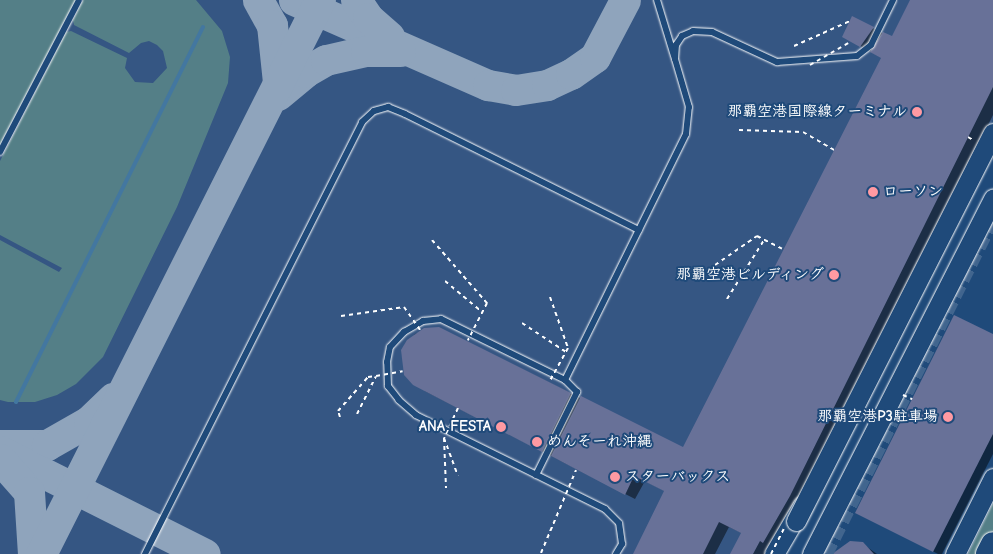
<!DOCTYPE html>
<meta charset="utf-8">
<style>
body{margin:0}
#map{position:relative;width:993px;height:554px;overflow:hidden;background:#1f4a7a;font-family:"Comic Neue","Klee One",sans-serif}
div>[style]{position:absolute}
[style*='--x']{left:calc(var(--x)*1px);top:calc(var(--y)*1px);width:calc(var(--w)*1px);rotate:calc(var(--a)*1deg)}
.built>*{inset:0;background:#355683}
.green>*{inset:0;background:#547f87}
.shadow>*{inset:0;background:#0007}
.stream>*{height:4px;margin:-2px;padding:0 2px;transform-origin:2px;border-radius:2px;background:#4377a0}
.taxiway>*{height:31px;margin:-15.5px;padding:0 15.5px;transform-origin:15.5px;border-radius:15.5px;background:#8fa4bc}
.building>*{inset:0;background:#687198}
.street-tunnel>*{height:12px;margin-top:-6px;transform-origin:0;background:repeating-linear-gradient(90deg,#41658e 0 12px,transparent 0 18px)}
.path>*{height:2px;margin-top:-1px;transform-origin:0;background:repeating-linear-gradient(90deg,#fff 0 4px,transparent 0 8px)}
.roads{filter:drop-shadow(0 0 1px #fff) drop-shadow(0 0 1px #fff)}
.lane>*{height:6px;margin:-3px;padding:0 3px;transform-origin:3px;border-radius:3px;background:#1f4a7a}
.secondary>*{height:19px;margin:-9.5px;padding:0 9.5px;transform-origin:9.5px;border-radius:9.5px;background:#1f4a7a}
.highway>*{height:24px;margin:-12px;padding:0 12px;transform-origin:12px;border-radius:12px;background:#1f4a7a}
.path-bridge>*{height:2px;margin-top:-1px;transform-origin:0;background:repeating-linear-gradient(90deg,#fff 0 4px,transparent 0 8px)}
.bridges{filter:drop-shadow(0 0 1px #fff) drop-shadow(0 0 1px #fff)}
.secondary-bridge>*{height:19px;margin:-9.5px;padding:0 9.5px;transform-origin:9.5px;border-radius:9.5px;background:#1f4a7a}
.dots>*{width:14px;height:14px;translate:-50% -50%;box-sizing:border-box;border:2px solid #1f4a7a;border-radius:50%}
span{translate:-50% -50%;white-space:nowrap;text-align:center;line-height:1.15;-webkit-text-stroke:4px #1f4a7a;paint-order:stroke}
.poi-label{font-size:15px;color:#fff;font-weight:700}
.right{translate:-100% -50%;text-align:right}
.left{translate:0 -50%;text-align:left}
</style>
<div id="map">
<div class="built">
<div style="clip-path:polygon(0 0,993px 0,993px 120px,766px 554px,0 554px)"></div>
</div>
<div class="green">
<div style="clip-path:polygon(0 0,76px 0,0 145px)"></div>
<div style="clip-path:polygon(83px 0,196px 0,222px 31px,230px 57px,228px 83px,177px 207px,103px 357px,76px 384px,57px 395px,35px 402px,8px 402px,0 400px,0 240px,59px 272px,62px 268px,0 235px,0 161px,66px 32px,71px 31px,127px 58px,125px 68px,135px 82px,153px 83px,167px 68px,163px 51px,157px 45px,149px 41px,141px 43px,129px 53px,74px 25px,73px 20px)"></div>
<div style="clip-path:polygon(993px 503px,993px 535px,983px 554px,968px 554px)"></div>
</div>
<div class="shadow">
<div style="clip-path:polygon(911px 0,993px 0,993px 115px,800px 502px,766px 554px,731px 554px,742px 533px,729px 527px,715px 554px,635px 554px,665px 491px,645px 481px,635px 499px,425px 391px,403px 351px,415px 334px,439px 328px,683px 449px,882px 58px,844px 37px,853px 18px,892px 38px)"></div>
<div style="clip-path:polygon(993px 336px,993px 454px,942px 554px,938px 554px,864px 516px)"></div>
<div style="clip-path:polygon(867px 547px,877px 554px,839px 554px)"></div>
</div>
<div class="stream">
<div style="--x:16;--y:402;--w:419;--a:-63.5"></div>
</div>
<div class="taxiway">
<div style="--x:258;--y:0;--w:29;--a:61"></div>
<div style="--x:272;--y:25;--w:57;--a:84"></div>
<div style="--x:294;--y:0;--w:212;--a:23.7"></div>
<div style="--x:488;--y:85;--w:28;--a:10"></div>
<div style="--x:516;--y:90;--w:31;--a:-9"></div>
<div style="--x:547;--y:85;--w:26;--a:-25"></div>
<div style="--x:571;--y:74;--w:29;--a:-35"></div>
<div style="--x:595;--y:57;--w:64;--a:-62.2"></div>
<div style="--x:356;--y:0;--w:22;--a:56"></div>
<div style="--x:368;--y:18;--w:28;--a:41"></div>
<div style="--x:278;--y:95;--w:35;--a:-40"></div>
<div style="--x:305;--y:72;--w:24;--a:-30"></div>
<div style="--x:326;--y:60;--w:41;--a:-12.7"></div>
<div style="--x:366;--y:51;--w:34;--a:0"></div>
<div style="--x:0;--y:445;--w:47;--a:0"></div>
<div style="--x:47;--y:445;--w:48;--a:-29.7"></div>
<div style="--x:89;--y:421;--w:33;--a:-44"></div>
<div style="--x:0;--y:451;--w:229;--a:26.7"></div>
<div style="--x:0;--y:459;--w:44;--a:48.7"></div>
<div style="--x:29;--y:492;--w:62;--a:86.3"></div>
<div style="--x:41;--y:554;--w:620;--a:-63.27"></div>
</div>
<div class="building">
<div style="clip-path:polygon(910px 0,993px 0,993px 87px,790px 496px,763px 543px,760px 541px,753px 554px,730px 554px,741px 533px,719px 522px,703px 554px,633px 554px,664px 491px,634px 476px,625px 495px,551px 456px,581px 396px,683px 447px,881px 58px,870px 52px,883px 32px,892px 36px)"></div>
<div style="clip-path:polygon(852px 16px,874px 27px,860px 47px,842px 37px)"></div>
<div style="clip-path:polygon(954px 315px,993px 334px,993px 434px,933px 552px,855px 513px)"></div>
<div style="clip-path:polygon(439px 327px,571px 393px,542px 452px,413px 385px,404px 375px,401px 350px,407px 340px,424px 328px)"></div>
<div style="clip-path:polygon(850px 541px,863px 542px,874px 554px,832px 554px)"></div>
</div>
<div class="street-tunnel">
<div style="--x:827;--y:554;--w:372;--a:-63.5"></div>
</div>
<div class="path">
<div style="--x:794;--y:46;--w:61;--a:-24.1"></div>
<div style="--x:739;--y:130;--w:64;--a:1.8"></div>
<div style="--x:803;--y:132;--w:36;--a:30"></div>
<div style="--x:715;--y:265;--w:51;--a:-34.6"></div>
<div style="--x:757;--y:236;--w:28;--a:27"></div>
<div style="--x:445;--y:281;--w:48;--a:40"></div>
<div style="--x:727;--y:299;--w:70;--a:-57.9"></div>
<div style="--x:522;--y:323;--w:53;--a:33.4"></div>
<div style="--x:340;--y:417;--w:6;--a:-108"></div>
<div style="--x:338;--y:411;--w:45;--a:-48.6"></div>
<div style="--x:368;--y:377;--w:8;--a:-7"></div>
<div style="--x:444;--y:438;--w:50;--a:87.7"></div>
</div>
<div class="roads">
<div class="lane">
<div style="--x:657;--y:0;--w:59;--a:73.1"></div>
<div style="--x:0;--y:152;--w:171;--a:-62.5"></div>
<div style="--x:536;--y:475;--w:93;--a:-63.7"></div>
<div style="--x:577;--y:392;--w:17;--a:-135"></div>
<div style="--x:145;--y:554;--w:483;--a:-63.3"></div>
<div style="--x:362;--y:122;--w:16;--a:-43"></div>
<div style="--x:374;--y:111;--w:15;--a:-16"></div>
<div style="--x:388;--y:107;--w:18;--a:22"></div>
<div style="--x:405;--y:114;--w:261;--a:26.4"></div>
<div style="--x:616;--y:554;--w:12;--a:-59"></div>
<div style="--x:622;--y:544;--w:21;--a:-98"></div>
<div style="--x:619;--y:523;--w:20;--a:-135"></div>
<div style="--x:605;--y:509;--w:211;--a:-153.6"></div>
<div style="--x:416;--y:415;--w:23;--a:-139"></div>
<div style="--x:399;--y:400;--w:18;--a:-128"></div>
<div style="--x:388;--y:386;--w:24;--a:-92"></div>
<div style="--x:387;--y:362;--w:15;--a:-79"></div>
<div style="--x:390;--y:347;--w:21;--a:-47"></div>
<div style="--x:404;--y:332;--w:22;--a:-30"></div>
<div style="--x:423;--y:321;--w:18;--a:-6"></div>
<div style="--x:441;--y:319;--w:138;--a:26.2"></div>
<div style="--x:565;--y:380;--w:274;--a:-63.8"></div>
<div style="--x:686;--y:134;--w:27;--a:-84"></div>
<div style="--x:689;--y:107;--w:50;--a:-106.3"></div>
<div style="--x:675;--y:59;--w:14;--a:-86"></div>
<div style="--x:676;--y:45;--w:11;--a:-56"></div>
<div style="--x:682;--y:36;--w:12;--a:-24"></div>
<div style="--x:693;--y:31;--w:19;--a:3"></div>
<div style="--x:712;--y:32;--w:72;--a:24.8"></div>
<div style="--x:777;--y:62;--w:80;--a:-4.3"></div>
<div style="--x:857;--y:56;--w:18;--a:-38"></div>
<div style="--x:871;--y:45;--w:50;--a:-63.9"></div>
</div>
<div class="secondary">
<div style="--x:774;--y:554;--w:56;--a:-59.7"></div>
<div style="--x:812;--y:554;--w:399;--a:-63"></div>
<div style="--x:955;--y:554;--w:85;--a:-63.4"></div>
</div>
<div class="highway">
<div style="--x:988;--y:554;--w:11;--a:-63"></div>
</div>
</div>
<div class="path-bridge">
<div style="--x:810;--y:65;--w:46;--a:-29.9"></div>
<div style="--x:968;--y:137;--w:6;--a:31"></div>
<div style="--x:432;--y:240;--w:84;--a:48.9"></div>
<div style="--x:487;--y:303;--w:42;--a:117.2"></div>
<div style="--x:550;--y:297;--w:54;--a:70.6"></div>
<div style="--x:568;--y:348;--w:38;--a:119"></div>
<div style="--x:341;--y:316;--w:64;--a:-8.1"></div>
<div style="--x:404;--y:307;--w:28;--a:55"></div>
<div style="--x:903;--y:395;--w:10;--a:24"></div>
<div style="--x:458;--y:408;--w:33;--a:115"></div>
<div style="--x:444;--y:438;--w:40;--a:69.8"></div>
<div style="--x:357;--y:414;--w:42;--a:-63.4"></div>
<div style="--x:376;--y:376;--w:27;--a:-10"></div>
<div style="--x:541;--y:553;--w:90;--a:-67.1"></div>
<div style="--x:771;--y:554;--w:28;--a:-63"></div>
</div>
<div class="bridges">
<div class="secondary-bridge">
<div style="--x:796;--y:521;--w:435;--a:-63.1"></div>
</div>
</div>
<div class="dots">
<div style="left:917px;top:112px;background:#ff9aa2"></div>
<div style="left:873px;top:192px;background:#ff9aa2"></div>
<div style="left:834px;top:275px;background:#ff9aa2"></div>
<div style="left:948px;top:417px;background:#ff9aa2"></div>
<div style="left:501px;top:427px;background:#ff9aa2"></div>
<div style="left:537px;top:442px;background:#ff9aa2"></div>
<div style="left:615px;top:477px;background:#ff9aa2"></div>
</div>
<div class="poi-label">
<span class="right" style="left:907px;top:112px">那覇空港国際線ターミナル</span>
<span class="left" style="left:883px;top:192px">ローソン</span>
<span class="right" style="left:824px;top:275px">那覇空港ビルディング</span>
<span class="right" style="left:938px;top:417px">那覇空港P3駐車場</span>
<span class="right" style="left:491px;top:427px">ANA FESTA</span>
<span class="left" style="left:547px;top:442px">めんそーれ沖縄</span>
<span class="left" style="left:625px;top:477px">スターバックス</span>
</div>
</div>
